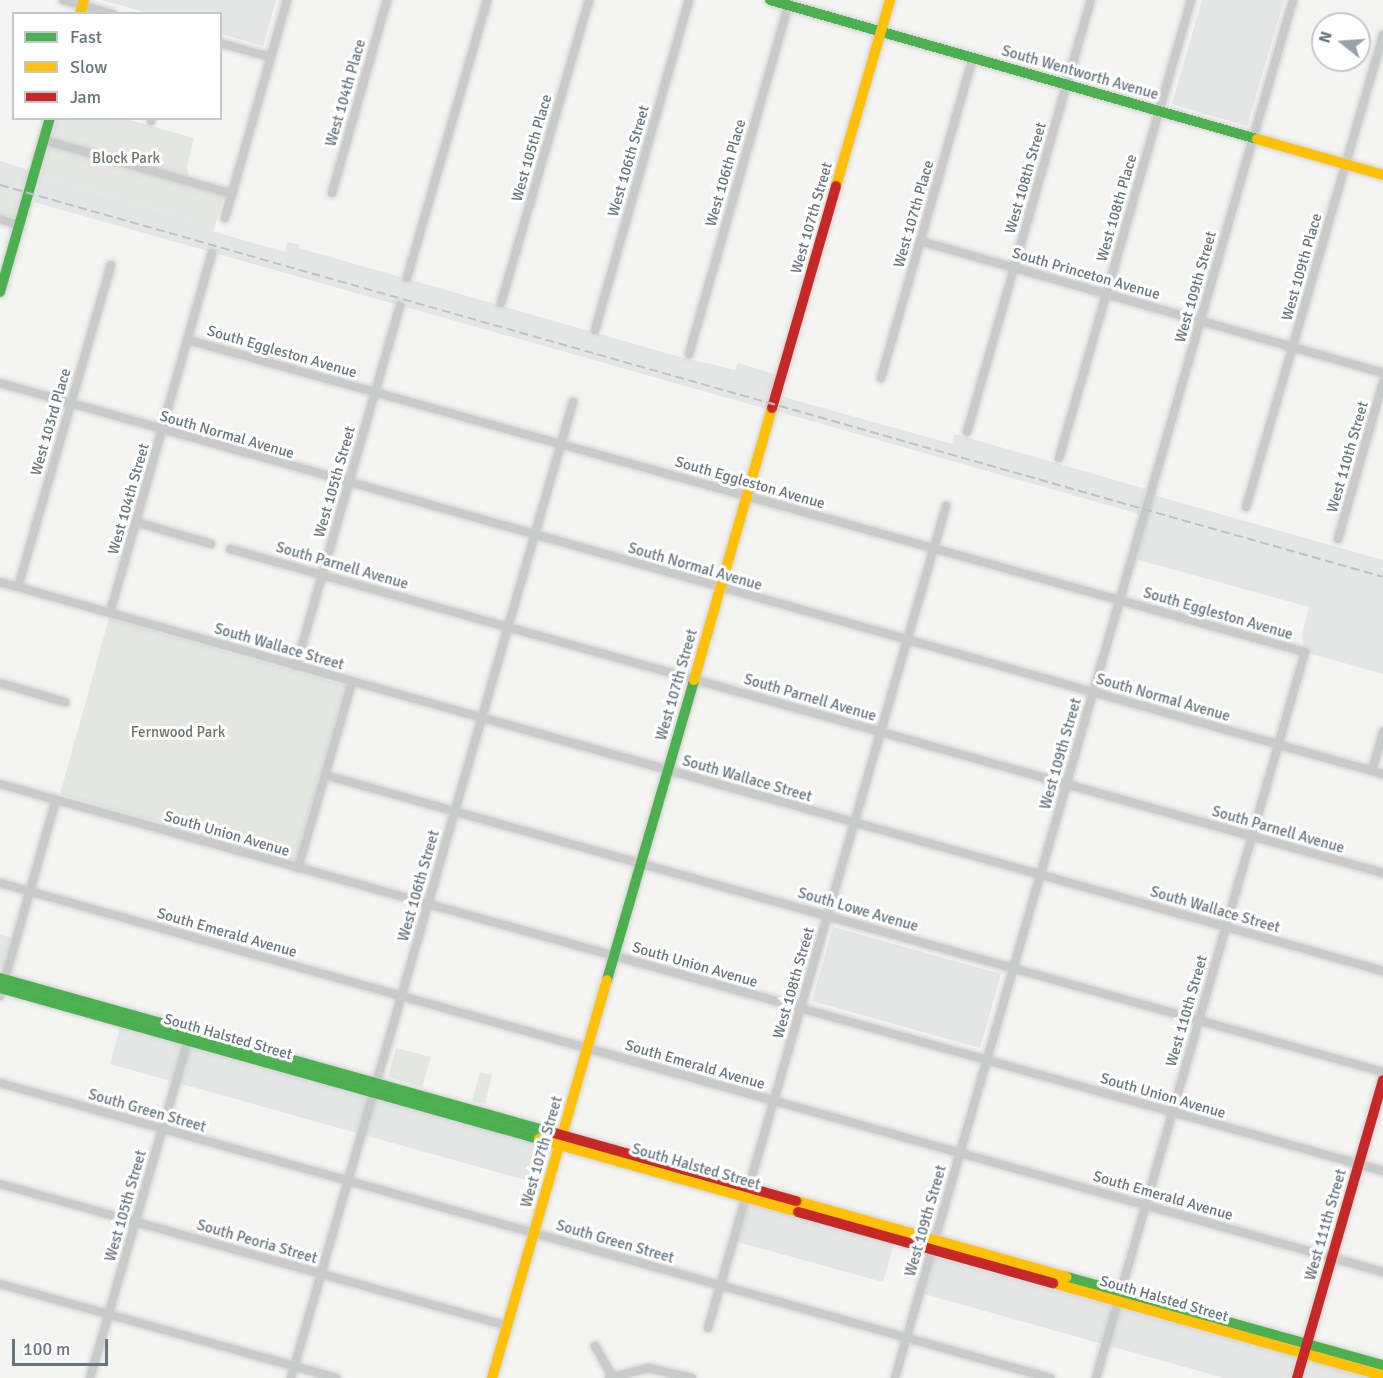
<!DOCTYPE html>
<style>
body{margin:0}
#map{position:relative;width:1383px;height:1378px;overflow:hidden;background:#f4f4f3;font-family:Signika,sans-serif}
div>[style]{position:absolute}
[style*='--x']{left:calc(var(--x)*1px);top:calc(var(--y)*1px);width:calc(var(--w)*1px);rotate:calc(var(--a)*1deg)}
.built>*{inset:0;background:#e4e5e5}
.green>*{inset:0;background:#e4e6e1}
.roads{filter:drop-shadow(0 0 2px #d1d1d1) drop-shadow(0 0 2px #d1d1d1)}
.street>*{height:8px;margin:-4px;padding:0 4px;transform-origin:4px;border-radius:4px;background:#c9caca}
.fast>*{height:10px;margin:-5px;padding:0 5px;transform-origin:5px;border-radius:5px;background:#4caf50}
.slow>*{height:10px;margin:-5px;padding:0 5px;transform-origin:5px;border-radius:5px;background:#ffc107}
.jam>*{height:10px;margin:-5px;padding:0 5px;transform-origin:5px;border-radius:5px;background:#c62828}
.rail>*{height:2px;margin-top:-1px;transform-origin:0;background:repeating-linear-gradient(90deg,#bec0c1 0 9px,transparent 0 13.5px)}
span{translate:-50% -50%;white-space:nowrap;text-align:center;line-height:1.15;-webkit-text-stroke:6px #fff;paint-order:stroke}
.street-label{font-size:15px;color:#68757f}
.park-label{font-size:15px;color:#697765}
.legend{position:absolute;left:12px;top:12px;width:210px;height:108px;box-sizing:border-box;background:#fff;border:2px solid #c3c8cc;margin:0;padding:8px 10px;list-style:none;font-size:18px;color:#68757f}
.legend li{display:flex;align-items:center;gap:12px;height:30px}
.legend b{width:30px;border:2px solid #c3c8cc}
.north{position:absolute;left:1311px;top:12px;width:60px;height:60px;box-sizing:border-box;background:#fff;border:2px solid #c3c8cc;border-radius:50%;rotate:287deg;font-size:16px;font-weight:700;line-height:24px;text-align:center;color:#68757f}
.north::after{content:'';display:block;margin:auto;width:21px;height:27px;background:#99a1a8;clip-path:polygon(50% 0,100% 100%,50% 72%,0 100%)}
.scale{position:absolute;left:12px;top:1339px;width:96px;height:27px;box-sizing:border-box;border:3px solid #68757f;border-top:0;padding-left:8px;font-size:18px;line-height:21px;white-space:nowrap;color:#68757f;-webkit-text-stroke:4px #fff;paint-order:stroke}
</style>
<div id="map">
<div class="built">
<div style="clip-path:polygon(101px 0,276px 0,263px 46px,221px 34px,220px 14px,148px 13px)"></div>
<div style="clip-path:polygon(1202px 0,1284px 0,1247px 126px,1172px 104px)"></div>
<div style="clip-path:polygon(0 161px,29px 170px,21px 198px,0 192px)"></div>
<div style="clip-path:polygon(41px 176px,192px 219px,191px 225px,285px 252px,287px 242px,300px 245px,299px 248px,673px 355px,735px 370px,738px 363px,777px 375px,767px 409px,34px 202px)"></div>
<div style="clip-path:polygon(780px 396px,952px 444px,955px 434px,1146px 489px,1139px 514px,776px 411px)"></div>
<div style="clip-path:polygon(1153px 495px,1383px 560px,1383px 674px,1305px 652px,1302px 635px,1309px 607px,1135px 559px)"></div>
<div style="clip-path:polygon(833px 927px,1001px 974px,980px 1048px,812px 1001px)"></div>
<div style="clip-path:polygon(0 934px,12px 938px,3px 970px,0 969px)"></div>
<div style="clip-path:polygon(120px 1028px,550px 1148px,540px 1184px,110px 1064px)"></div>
<div style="clip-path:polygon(745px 1203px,894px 1244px,883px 1282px,734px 1241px)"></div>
<div style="clip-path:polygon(934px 1257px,1296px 1357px,1290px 1378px,1224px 1378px,924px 1294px)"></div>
<div style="clip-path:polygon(1308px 1360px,1370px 1378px,1303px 1378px)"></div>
</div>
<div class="green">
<div style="clip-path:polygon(57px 119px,126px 119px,194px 138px,187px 167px,191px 186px,224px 196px,213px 232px,191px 225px,192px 219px,41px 176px)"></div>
<div style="clip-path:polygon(0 192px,21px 198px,15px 218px,0 214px)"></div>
<div style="clip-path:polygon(109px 618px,346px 686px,295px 861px,60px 794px)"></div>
<div style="clip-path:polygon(396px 1048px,431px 1057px,422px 1087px,388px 1077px)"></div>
<div style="clip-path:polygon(480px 1072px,492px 1075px,485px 1104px,472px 1101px)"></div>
<div style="clip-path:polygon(304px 1084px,311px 1086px,302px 1118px,295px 1114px)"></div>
</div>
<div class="roads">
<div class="street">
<div style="--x:63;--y:0;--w:52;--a:15.6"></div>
<div style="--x:220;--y:43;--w:52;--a:15.6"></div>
<div style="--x:151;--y:121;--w:3;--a:-90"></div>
<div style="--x:44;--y:140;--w:196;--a:16"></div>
<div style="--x:332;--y:193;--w:201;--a:-74.1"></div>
<div style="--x:225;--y:218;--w:227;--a:-74.1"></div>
<div style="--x:0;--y:219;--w:20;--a:18"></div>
<div style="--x:920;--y:241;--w:481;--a:15.9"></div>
<div style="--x:407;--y:278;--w:289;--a:-73.9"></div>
<div style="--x:501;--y:303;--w:316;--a:-73.8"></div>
<div style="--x:595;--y:330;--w:343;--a:-74.1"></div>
<div style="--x:188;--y:340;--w:1160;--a:15.61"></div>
<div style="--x:1305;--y:652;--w:755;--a:106.06"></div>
<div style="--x:689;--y:354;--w:368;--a:-74.1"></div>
<div style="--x:881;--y:378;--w:333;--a:-74"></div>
<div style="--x:0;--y:383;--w:1437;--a:15.79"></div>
<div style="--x:967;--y:432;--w:449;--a:-74"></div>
<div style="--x:1059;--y:458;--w:477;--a:-73.9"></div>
<div style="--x:1246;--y:507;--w:492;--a:-73.8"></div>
<div style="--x:136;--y:522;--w:78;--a:16.3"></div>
<div style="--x:1338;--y:539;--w:163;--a:-74"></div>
<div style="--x:230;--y:549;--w:1198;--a:15.7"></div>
<div style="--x:0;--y:582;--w:1437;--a:15.71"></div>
<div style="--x:18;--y:587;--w:335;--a:-73.9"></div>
<div style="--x:110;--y:613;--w:374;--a:-74.2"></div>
<div style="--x:296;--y:666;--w:375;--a:-73.9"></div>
<div style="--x:0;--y:683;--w:68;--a:16.3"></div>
<div style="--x:1372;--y:771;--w:41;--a:-74.2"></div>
<div style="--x:325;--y:775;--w:1099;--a:15.68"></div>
<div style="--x:0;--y:784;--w:1436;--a:15.63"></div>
<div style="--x:298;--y:868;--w:194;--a:-73.8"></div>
<div style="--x:0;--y:883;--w:1437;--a:15.71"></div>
<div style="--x:0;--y:996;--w:204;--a:-74.1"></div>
<div style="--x:0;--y:1083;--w:1091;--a:15.69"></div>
<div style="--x:0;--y:1184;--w:527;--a:15.62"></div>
<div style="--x:0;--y:1284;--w:349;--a:15.6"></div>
<div style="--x:708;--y:1328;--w:856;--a:-73.85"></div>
<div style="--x:595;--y:1346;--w:34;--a:60"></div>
<div style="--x:90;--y:1378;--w:351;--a:-73.8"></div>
<div style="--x:291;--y:1378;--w:1016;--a:-73.88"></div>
<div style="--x:609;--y:1378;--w:40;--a:-14.4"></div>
<div style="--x:648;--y:1368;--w:45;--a:12.8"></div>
<div style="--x:895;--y:1378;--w:1434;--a:-73.89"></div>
</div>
<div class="fast">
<div style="--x:770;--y:0;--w:506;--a:15.93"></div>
<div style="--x:0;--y:292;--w:181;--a:-74"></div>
<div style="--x:0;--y:978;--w:568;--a:15.63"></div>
<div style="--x:607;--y:980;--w:312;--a:-73.8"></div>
<div style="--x:0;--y:988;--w:560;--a:15.65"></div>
<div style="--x:1067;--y:1277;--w:328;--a:15.6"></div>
</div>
<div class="slow">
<div style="--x:80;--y:14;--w:15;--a:-74"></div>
<div style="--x:1257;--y:139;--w:131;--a:15.9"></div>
<div style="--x:836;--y:186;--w:194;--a:-73.8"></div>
<div style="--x:694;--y:680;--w:283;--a:-74"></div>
<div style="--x:539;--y:1139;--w:269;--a:15.7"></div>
<div style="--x:796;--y:1201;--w:281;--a:15.7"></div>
<div style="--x:1053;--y:1283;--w:343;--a:15.7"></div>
<div style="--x:492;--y:1378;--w:414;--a:-73.9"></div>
</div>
<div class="jam">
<div style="--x:772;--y:408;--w:231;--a:-73.9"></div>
<div style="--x:547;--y:1131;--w:259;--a:15.7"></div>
<div style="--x:798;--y:1212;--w:265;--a:15.6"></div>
<div style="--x:1297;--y:1378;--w:310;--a:-73.9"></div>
</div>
</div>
<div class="rail">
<div style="--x:0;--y:185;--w:1437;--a:15.82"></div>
</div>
<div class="street-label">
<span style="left:1080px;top:73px;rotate:16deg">South Wentworth Avenue</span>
<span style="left:346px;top:93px;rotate:-74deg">West 104th Place</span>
<span style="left:532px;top:148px;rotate:-74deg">West 105th Place</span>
<span style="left:629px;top:161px;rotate:-74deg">West 106th Street</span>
<span style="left:726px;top:173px;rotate:-74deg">West 106th Place</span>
<span style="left:1026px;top:178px;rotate:-74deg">West 108th Street</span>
<span style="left:1117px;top:208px;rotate:-74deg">West 108th Place</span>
<span style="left:914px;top:214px;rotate:-74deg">West 107th Place</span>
<span style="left:812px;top:218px;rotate:-74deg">West 107th Street</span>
<span style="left:1302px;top:267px;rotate:-74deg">West 109th Place</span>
<span style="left:1086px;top:274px;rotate:16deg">South Princeton Avenue</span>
<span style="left:1196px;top:287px;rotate:-74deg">West 109th Street</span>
<span style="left:282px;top:352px;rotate:16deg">South Eggleston Avenue</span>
<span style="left:51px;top:422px;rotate:-74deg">West 103rd Place</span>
<span style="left:227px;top:435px;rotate:16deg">South Normal Avenue</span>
<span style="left:1348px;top:457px;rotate:-74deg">West 110th Street</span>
<span style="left:335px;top:482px;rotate:-74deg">West 105th Street</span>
<span style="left:750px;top:483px;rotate:16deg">South Eggleston Avenue</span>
<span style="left:129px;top:499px;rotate:-74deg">West 104th Street</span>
<span style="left:342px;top:566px;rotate:16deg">South Parnell Avenue</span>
<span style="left:695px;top:567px;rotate:16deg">South Normal Avenue</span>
<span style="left:1218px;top:614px;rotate:16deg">South Eggleston Avenue</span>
<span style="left:279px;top:647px;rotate:16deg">South Wallace Street</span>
<span style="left:677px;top:685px;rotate:-74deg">West 107th Street</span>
<span style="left:810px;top:698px;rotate:16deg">South Parnell Avenue</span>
<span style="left:1163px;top:698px;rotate:16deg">South Normal Avenue</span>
<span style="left:1061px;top:754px;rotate:-74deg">West 109th Street</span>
<span style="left:747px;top:779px;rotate:16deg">South Wallace Street</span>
<span style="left:1278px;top:830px;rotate:16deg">South Parnell Avenue</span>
<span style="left:227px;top:834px;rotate:16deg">South Union Avenue</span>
<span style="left:419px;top:886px;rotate:-74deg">West 106th Street</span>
<span style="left:858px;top:910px;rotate:16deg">South Lowe Avenue</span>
<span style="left:1215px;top:910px;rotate:16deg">South Wallace Street</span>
<span style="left:227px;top:933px;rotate:16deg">South Emerald Avenue</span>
<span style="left:695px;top:965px;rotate:16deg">South Union Avenue</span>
<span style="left:794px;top:983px;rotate:-74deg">West 108th Street</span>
<span style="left:1187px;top:1011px;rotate:-74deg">West 110th Street</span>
<span style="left:228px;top:1037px;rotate:16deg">South Halsted Street</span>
<span style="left:695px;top:1065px;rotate:16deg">South Emerald Avenue</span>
<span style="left:1163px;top:1096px;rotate:16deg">South Union Avenue</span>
<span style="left:147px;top:1111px;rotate:16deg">South Green Street</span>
<span style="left:542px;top:1152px;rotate:-74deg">West 107th Street</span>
<span style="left:696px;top:1167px;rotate:16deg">South Halsted Street</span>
<span style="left:1163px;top:1196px;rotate:16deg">South Emerald Avenue</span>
<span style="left:126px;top:1206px;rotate:-74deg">West 105th Street</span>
<span style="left:926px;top:1221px;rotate:-74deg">West 109th Street</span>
<span style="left:1326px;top:1225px;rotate:-74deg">West 111th Street</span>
<span style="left:257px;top:1242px;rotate:16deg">South Peoria Street</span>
<span style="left:615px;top:1242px;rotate:16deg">South Green Street</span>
<span style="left:1164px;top:1299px;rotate:16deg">South Halsted Street</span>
</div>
<div class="park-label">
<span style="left:126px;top:159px">Block Park</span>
<span style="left:178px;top:733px">Fernwood Park</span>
</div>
<ul class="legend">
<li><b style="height:8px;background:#4caf50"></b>Fast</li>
<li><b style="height:8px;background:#ffc107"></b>Slow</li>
<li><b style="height:8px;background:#c62828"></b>Jam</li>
</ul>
<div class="north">N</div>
<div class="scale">100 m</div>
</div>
